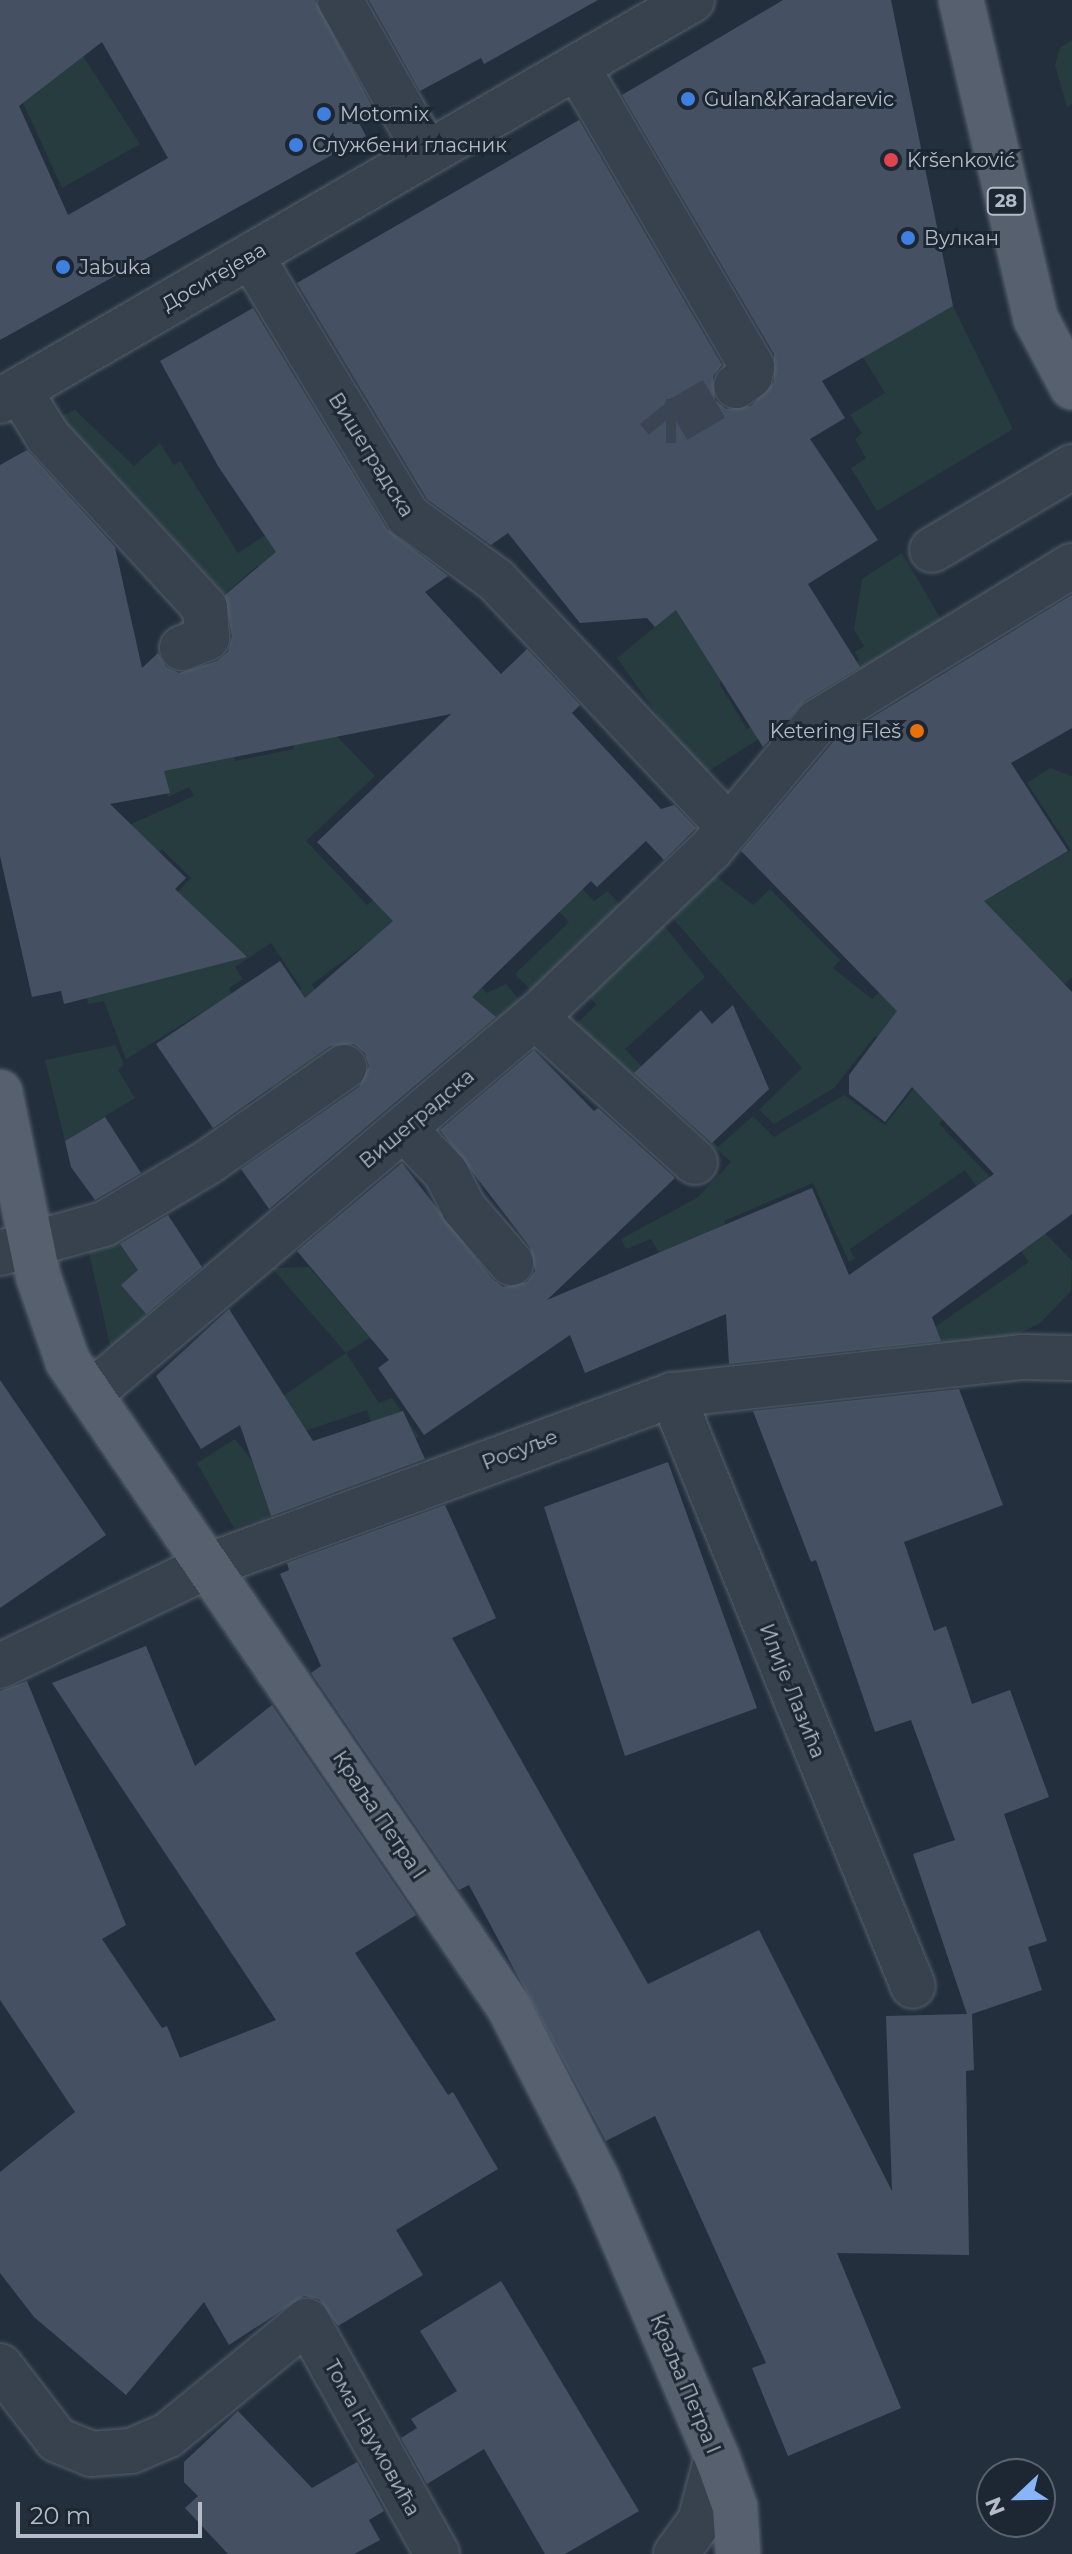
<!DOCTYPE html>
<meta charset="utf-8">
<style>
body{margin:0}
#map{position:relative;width:1072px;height:2554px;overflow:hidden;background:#242f3e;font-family:Montserrat,sans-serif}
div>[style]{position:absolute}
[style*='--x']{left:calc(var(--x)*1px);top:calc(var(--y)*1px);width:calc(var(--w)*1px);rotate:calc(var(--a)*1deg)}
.green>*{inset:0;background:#263c3f}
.building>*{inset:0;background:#455162}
.minor-tunnel>*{height:44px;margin-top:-22px;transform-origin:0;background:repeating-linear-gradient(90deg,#3a4453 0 44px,transparent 0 66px)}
.roads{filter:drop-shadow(0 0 2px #565f6c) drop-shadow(0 0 2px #565f6c)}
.minor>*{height:44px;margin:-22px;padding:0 22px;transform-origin:22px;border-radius:22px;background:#38414e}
.major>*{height:44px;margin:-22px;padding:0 22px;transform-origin:22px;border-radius:22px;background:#56606e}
.dots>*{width:22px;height:22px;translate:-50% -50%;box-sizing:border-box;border:4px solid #1d2633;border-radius:50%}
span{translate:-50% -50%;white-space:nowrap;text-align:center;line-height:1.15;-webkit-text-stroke:6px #1d2633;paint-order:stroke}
.shield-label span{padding:2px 6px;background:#1d2633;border:2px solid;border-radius:6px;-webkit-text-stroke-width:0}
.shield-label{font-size:18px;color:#b4bcc9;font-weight:700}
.poi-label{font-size:20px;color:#b4bcc9}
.left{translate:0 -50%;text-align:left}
.right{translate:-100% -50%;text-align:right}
.street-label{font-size:20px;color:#b4bcc9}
.north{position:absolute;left:976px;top:2458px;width:80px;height:80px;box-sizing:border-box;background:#1d2633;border:2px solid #59626f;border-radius:50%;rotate:248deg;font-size:22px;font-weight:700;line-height:32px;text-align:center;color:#b4bcc9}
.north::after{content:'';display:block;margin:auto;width:28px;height:36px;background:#8ab4f8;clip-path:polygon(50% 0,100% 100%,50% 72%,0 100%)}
.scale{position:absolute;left:16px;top:2502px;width:186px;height:36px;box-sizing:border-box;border:4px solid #b4bcc9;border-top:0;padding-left:10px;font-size:24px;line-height:28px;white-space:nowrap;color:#b4bcc9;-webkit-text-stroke:6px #1d2633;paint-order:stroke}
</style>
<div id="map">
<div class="green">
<div style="clip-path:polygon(1072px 40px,1072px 104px,1067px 107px,1055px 65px,1060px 48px)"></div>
<div style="clip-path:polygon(83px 56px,140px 144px,62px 188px,23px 103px)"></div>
<div style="clip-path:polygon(953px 306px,1013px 429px,877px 511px,851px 468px,866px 458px,855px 439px,862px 433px,850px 415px,885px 393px,863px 357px)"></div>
<div style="clip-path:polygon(747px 404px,755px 417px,720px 685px,747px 729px,859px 660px,855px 652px,864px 646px,854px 629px,862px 579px,902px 553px,942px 621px,701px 776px,617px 658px,705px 586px,665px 453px)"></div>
<div style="clip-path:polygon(75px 410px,134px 466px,160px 443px,174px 465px,180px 461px,238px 553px,311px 505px,290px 558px,267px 577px,257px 566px,225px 594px,60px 417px)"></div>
<div style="clip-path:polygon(307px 705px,375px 776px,306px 841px,367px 905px,498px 799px,594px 901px,608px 891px,625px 911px,534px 993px,515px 974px,569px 922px,485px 834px,408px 908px,487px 993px,506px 984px,522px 1003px,465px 1051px,372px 940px,312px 984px,322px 1000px,364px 1029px,274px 1092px,266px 1080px,294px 996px,302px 989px,271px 943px,235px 967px,243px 979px,229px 988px,232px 994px,126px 1059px,104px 1001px,88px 1004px,85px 988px,191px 878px,162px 849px,100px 912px,6px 880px,194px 796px,189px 787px,168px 797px,161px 766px,225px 713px,235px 761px,294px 749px,287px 710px)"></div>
<div style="clip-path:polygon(1050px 768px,1072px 776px,1072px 977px,1065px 984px,1008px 939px,897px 797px,995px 895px,1071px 850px,1027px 783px)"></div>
<div style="clip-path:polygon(713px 874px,753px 905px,770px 889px,840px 960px,833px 968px,872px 999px,946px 929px,973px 1078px,939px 1124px,1072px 1261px,1071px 1291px,1039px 1324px,1006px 1339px,862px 1362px,855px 1293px,922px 1336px,1029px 1262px,965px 1170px,850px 1249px,855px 1259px,849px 1262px,813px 1183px,724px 1221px,749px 1280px,696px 1318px,651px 1239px,626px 1249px,621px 1239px,697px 1198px,731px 1162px,575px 1025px,596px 1005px,588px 995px,663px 924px,705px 977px,625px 1049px,718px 1147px,753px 1116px,774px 1137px,844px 1095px,885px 1125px,925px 1074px,875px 1036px,834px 1088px,774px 1124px,759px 1110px,802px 1068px,671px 916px)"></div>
<div style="clip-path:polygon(116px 1045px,124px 1065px,118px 1070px,135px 1098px,65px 1141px,45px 1060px)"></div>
<div style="clip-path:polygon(135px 1226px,158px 1253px,121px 1285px,145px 1313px,163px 1299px,169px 1307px,117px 1353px,110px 1345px,88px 1249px)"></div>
<div style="clip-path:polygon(473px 1247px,499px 1275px,475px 1298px,387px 1357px,370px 1338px,346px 1353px,379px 1403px,392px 1398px,419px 1437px,381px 1452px,367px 1410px,254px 1448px,239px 1426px,346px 1353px,272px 1268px,309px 1267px,370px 1338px)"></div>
<div style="clip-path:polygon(235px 1439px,252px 1461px,271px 1516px,234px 1528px,197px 1463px)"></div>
</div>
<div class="building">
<div style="clip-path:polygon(evenodd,0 0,315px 0,376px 114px,359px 123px,366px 136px,0 340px,0 0,102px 42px,168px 158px,68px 215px,19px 106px,102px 42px)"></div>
<div style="clip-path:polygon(369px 0,598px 0,484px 64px,481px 58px,420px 91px)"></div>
<div style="clip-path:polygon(783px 0,891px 0,953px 306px,822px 381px,845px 418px,810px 439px,878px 540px,808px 584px,860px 667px,804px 701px,763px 747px,676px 610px,655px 627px,647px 618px,580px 623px,508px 533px,491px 545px,427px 499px,297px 283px,579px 120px,722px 365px,713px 376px,715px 400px,726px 409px,751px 406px,774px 382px,774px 354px,622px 95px)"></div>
<div style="clip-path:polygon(253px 308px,387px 529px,448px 576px,425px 592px,501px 674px,527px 649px,580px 705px,572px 713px,661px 809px,674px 805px,696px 828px,664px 860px,646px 841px,597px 887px,591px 881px,472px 997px,496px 1017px,269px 1209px,241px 1169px,359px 1087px,369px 1066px,365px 1053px,354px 1044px,330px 1046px,213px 1128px,156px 1044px,280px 961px,305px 998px,393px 921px,317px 842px,451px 714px,164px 771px,170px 793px,110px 804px,186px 878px,175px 889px,247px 957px,64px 1004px,61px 991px,32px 997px,0 856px,0 465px,27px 450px,115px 547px,142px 668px,158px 653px,166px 667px,179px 673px,217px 661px,228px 652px,232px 637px,225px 595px,276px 552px,218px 466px,160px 361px)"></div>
<div style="clip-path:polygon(1072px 595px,1072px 728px,1011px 763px,1068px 851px,984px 901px,1072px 992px,1072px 1214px,932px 1317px,941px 1341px,729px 1364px,726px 1314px,585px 1373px,570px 1335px,424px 1435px,378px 1368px,389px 1360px,297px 1251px,402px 1163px,492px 1279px,503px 1287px,527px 1282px,535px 1271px,530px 1247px,440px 1130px,534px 1050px,594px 1111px,598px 1108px,675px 1178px,547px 1300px,812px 1188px,849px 1275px,994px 1174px,912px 1087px,885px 1122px,849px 1094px,849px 1075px,897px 1011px,741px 851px,834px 741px)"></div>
<div style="clip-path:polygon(733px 1005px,769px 1089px,712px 1143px,634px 1073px,701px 1010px,712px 1024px)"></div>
<div style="clip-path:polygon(105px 1117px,141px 1173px,95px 1200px,71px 1167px,65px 1141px)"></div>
<div style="clip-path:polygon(168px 1215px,202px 1267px,146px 1314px,121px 1285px,138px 1270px,120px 1244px)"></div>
<div style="clip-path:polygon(229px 1309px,313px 1441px,403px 1411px,425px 1459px,271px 1516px,240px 1425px,201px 1449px,156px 1376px)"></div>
<div style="clip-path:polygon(0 1380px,106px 1535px,0 1608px)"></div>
<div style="clip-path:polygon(959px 1389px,1003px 1505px,904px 1542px,934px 1631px,946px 1626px,972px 1704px,1010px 1690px,1049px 1797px,1004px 1814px,1047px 1941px,1028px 1947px,1042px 1990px,972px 2014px,974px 2070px,966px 2071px,969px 2255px,837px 2253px,901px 2408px,788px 2456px,752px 2368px,766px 2363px,655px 2116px,606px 2141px,469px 1885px,459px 1890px,311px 1673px,321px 1666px,280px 1574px,289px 1570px,287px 1563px,445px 1505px,496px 1618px,452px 1638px,648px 1984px,759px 1930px,892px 2191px,886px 2016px,967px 2014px,913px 1854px,955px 1840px,911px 1720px,875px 1732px,816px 1560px,811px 1562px,753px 1411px)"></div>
<div style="clip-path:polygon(668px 1462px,757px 1708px,625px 1756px,544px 1507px)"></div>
<div style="clip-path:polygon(146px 1646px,195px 1766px,272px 1705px,416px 1915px,355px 1953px,448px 2095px,453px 2092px,498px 2169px,396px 2230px,423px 2275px,338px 2326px,319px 2299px,304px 2296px,229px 2345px,204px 2302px,126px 2395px,34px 2317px,0 2273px,0 2172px,75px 2112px,0 2000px,0 1691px,27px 1681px,126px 1925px,102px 1939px,162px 2028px,167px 2026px,180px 2058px,276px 2020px,52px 1683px)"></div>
<div style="clip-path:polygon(501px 2281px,639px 2511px,565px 2554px,545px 2554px,484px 2449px,427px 2484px,401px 2438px,417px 2428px,411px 2419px,457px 2391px,420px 2331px)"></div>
<div style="clip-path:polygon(238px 2411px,312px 2488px,357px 2462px,384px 2511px,369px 2520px,380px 2540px,354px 2554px,228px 2554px,185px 2508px,198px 2496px,184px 2482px,184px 2462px)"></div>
</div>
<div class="minor-tunnel">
<div style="--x:657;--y:410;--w:14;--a:51"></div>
<div style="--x:666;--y:421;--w:10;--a:0"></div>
<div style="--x:676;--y:421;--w:69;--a:-30.3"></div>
</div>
<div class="roads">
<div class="minor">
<div style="--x:340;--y:0;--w:176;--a:60.4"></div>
<div style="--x:577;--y:67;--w:347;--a:59.7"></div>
<div style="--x:752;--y:367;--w:9;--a:103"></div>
<div style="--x:750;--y:376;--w:17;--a:144"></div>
<div style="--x:251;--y:256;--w:304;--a:58.9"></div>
<div style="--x:408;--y:516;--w:109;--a:36"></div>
<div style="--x:496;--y:580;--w:340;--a:46.7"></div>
<div style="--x:19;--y:390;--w:55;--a:58.3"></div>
<div style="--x:48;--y:437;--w:232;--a:47.4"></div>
<div style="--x:205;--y:608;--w:30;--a:86"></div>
<div style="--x:207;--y:638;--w:27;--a:158"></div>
<div style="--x:0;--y:401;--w:800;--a:-30.09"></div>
<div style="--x:932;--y:550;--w:163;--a:-30.7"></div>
<div style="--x:535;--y:1017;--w:216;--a:42.2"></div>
<div style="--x:404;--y:1129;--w:61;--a:46.3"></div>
<div style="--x:446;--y:1173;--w:38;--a:63"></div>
<div style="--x:463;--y:1207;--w:74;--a:49.4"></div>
<div style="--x:0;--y:1253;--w:108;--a:-15.6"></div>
<div style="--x:104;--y:1224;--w:121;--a:-30.8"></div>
<div style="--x:208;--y:1162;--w:166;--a:-34.9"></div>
<div style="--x:90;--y:1394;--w:592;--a:-40.28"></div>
<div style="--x:542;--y:1011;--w:233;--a:-43.8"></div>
<div style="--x:710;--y:850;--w:167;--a:-50.1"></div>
<div style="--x:817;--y:722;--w:299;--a:-31.5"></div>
<div style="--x:672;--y:1395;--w:638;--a:67.82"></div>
<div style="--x:0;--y:1666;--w:233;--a:-25.7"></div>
<div style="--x:210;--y:1565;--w:492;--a:-20.2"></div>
<div style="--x:672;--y:1395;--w:353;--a:-6.2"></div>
<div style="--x:1023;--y:1357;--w:49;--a:1.2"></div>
<div style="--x:0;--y:2366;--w:93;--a:52.4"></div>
<div style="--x:57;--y:2440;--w:37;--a:22"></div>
<div style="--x:91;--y:2454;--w:40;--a:-4.3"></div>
<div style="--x:131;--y:2451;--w:39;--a:-23"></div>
<div style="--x:167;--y:2436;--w:181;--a:-39.4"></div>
<div style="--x:307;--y:2321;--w:267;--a:60.8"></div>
<div style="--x:676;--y:2554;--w:41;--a:-54"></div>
<div style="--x:700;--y:2521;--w:66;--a:-75.1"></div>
</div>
<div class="major">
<div style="--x:961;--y:0;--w:328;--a:76.8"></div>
<div style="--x:1036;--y:319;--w:77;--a:62.1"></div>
<div style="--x:0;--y:1092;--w:188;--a:78.3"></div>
<div style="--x:38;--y:1276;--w:91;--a:70.8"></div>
<div style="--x:68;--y:1362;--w:781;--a:55.64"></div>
<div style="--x:509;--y:2007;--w:193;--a:62.9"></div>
<div style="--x:597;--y:2179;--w:303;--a:66.7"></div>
<div style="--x:717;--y:2457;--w:53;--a:70.2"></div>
<div style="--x:735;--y:2507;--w:47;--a:86.3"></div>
</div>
</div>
<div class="dots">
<div style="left:688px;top:99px;background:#3f7fe0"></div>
<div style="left:324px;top:114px;background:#3f7fe0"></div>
<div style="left:296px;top:145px;background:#3f7fe0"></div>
<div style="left:891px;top:160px;background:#e0444e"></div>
<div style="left:908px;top:238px;background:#3f7fe0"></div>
<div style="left:63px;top:267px;background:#3f7fe0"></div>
<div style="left:917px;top:731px;background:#e8710a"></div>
</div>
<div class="shield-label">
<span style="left:1006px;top:201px">28</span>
</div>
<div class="poi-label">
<span class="left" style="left:704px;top:99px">Gulan&amp;Karadarevic</span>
<span class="left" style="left:340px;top:114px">Motomix</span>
<span class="left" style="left:312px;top:145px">Службени гласник</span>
<span class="left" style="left:907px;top:160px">Kršenković</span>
<span class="left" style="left:924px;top:238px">Вулкан</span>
<span class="left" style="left:79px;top:267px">Jabuka</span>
<span class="right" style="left:901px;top:731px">Ketering Fleš</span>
</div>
<div class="street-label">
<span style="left:214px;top:277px;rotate:-30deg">Доситејева</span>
<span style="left:371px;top:455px;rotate:58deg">Вишеградска</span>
<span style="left:417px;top:1119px;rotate:-40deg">Вишеградска</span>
<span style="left:520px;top:1450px;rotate:-21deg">Росуље</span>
<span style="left:792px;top:1691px;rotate:68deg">Илије Лазића</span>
<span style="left:379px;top:1815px;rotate:56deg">Краља Петра I</span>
<span style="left:685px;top:2384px;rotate:67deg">Краља Петра I</span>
<span style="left:372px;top:2438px;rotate:61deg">Тома Наумовића</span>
</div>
<div class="north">N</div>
<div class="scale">20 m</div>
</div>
